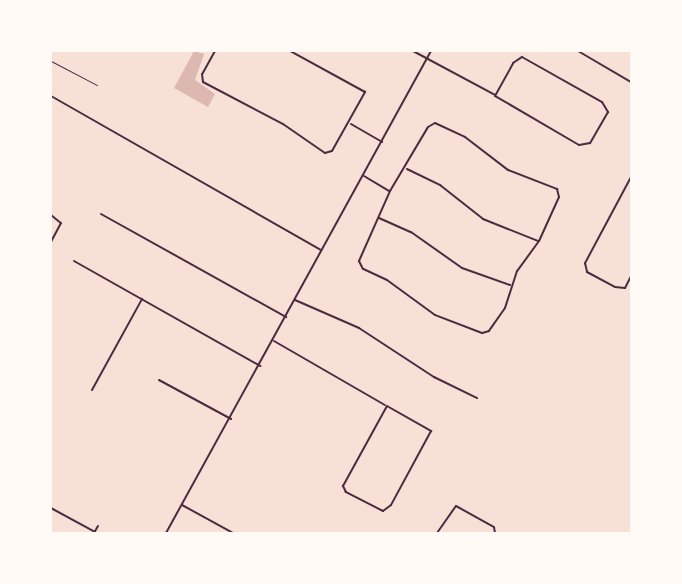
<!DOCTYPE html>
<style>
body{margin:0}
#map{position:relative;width:682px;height:584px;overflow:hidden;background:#f7e1d7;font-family:"Golos Text",sans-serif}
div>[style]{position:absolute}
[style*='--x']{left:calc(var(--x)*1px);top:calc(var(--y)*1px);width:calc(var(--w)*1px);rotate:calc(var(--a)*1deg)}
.water>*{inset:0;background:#dcb8b0}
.service>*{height:1px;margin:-0.5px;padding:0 0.5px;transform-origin:0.5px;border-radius:0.5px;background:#4a2c40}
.minor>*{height:2px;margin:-1px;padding:0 1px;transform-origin:1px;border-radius:1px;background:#4a2c40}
.tertiary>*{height:2px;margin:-1px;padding:0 1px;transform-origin:1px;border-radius:1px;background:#4a2c40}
span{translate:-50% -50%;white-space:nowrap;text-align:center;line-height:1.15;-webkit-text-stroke:6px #fffaf5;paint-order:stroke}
.frame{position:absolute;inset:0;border:52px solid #fffaf5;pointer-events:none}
</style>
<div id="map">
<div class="water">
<div style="clip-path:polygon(194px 51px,204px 54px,195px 80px,215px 94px,208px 107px,174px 88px)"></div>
</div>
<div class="service">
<div style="--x:51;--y:61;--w:52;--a:27.6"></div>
</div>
<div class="minor">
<div style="--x:215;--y:51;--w:26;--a:119"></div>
<div style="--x:202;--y:74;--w:8;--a:83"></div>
<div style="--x:203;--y:82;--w:90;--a:27.7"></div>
<div style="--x:283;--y:124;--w:51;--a:34.6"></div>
<div style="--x:325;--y:153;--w:7;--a:-16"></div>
<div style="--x:332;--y:151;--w:68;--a:-60.8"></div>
<div style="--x:365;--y:92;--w:85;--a:-151.3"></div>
<div style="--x:413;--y:51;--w:93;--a:28.2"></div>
<div style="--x:522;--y:57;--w:92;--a:29.4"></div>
<div style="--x:602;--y:102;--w:12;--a:59"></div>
<div style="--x:608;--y:112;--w:36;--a:120"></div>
<div style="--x:590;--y:143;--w:11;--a:170"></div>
<div style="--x:579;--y:145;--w:97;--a:-149.7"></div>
<div style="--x:495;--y:96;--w:38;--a:-61"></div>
<div style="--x:513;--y:63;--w:11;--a:-34"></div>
<div style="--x:51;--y:96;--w:311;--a:29.7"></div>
<div style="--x:435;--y:123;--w:33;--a:25"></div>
<div style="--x:465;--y:137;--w:54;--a:37.5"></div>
<div style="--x:508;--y:170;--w:53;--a:21.2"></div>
<div style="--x:557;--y:189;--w:8;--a:76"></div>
<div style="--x:559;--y:197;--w:48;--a:114.4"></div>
<div style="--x:539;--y:241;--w:37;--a:126"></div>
<div style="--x:517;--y:271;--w:39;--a:108"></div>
<div style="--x:505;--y:308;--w:28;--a:125"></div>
<div style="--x:489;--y:331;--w:7;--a:164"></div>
<div style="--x:482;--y:333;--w:50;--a:-159"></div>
<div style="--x:435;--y:315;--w:59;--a:-143.9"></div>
<div style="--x:387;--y:280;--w:26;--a:-155"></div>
<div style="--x:363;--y:269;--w:9;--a:-117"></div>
<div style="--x:359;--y:261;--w:77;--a:-66.1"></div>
<div style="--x:390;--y:191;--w:74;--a:-59.3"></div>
<div style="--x:428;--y:127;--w:8;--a:-30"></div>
<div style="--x:351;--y:124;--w:36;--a:30"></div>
<div style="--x:407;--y:169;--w:37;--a:26"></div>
<div style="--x:440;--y:185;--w:55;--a:38.3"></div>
<div style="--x:483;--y:219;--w:59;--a:21.8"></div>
<div style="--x:364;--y:176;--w:29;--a:31"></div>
<div style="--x:631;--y:177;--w:98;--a:118.1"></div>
<div style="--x:585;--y:263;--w:9;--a:77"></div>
<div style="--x:587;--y:272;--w:32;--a:28"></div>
<div style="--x:615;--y:287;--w:10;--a:6"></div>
<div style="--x:625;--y:288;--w:13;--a:-63"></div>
<div style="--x:101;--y:214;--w:212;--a:29.1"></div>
<div style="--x:51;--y:215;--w:13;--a:39"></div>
<div style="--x:61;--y:223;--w:21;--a:118"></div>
<div style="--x:379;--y:218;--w:35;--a:24"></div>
<div style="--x:411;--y:232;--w:62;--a:35.2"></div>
<div style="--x:462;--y:268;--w:51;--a:19.5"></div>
<div style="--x:74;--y:261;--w:214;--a:29.4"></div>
<div style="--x:295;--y:300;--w:70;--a:23.6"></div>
<div style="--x:359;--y:328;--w:90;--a:33.2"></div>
<div style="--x:434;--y:377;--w:48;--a:26"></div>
<div style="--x:274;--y:341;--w:128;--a:30"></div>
<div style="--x:159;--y:380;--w:82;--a:28.4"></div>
<div style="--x:92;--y:390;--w:104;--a:-61.2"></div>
<div style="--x:387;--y:406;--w:51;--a:29.6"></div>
<div style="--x:431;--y:431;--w:84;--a:118.4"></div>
<div style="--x:391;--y:505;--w:10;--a:143"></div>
<div style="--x:383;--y:511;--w:42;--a:-152.8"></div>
<div style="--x:346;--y:492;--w:7;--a:-117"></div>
<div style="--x:343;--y:486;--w:91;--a:-61.2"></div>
<div style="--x:182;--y:505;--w:58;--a:28.8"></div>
<div style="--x:51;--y:508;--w:50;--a:28.6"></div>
<div style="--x:94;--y:533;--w:8;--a:-60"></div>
<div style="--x:437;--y:533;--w:33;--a:-55"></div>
<div style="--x:456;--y:506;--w:43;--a:28.9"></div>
<div style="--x:494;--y:527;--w:6;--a:81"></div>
</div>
<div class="tertiary">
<div style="--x:578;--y:51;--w:61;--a:30.3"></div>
<div style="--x:166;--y:533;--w:550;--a:-61.2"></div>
</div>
<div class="frame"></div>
</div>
